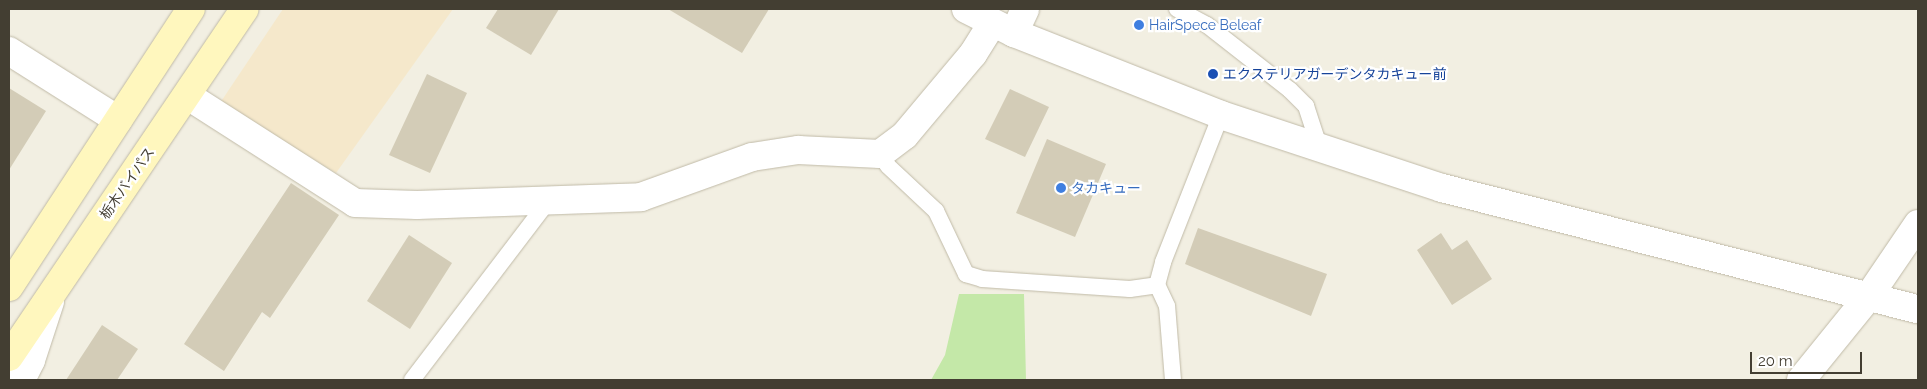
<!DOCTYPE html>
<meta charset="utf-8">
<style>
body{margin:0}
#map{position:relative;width:1927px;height:389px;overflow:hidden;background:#f2efe2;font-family:Raleway,"Noto Sans JP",sans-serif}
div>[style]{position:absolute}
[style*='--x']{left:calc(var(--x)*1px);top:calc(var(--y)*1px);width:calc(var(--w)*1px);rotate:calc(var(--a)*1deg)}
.commercial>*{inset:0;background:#f5e8cb}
.green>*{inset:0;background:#c4e8a8}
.building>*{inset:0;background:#d3ccb7}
.roads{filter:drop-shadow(0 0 1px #c0baa7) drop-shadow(0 0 1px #c0baa7)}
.service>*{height:16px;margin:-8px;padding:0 8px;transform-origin:8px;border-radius:8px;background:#fff}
.minor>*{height:28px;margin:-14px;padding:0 14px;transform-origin:14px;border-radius:14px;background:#fff}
.tertiary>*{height:28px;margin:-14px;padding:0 14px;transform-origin:14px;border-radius:14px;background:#fff}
.secondary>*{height:28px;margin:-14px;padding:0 14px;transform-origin:14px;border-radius:14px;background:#fff7be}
.dots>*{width:14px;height:14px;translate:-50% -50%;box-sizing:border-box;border:2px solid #fff;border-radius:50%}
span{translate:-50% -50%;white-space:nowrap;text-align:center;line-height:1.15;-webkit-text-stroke:4.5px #fff;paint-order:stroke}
.shop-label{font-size:14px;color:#366cbe}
.left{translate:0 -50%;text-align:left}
.transit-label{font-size:14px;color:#164399}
.street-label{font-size:14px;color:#433e32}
.frame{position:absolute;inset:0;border:10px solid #433e32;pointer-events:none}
.scale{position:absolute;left:1750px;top:352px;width:112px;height:22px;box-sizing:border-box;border:2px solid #433e32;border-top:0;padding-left:6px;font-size:15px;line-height:18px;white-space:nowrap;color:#433e32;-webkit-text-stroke:4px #fff;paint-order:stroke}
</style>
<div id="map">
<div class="commercial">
<div style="clip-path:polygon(283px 9px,453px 9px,336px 173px,220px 103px)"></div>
</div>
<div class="green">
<div style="clip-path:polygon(959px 294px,1024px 294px,1026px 380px,931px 380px,945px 355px)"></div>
</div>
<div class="building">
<div style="clip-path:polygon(498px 9px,559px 9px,531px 55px,486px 28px)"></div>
<div style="clip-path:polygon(668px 9px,769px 9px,742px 53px)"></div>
<div style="clip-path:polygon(427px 74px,467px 93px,430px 173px,389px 155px)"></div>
<div style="clip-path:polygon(9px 88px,46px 111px,9px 170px)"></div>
<div style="clip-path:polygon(1010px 89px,1049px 107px,1025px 157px,985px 139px)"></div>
<div style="clip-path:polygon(1047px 139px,1106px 164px,1075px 237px,1016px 213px)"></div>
<div style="clip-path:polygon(291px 183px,339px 215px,270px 318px,262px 312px,224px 371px,184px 344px)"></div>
<div style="clip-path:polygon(1198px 228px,1327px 274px,1311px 316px,1185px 264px)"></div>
<div style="clip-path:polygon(1441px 233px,1452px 250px,1467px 240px,1492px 279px,1452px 305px,1417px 250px)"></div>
<div style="clip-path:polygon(409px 235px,452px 263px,410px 329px,367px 301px)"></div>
<div style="clip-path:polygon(102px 325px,138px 349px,117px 380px,66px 380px)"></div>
</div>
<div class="roads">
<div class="service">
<div style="--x:1177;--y:9;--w:34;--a:28"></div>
<div style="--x:1207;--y:25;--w:105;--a:38.1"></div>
<div style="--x:1290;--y:90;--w:23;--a:45"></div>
<div style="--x:1306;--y:106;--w:45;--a:72"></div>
<div style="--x:880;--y:154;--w:14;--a:56"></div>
<div style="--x:888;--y:166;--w:66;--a:43.2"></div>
<div style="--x:936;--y:211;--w:70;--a:64.5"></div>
<div style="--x:966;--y:274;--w:17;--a:17"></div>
<div style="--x:982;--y:279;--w:148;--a:3.9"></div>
<div style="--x:1130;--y:289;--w:27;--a:-8"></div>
<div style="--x:412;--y:380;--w:228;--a:-52.7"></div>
<div style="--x:1173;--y:380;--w:74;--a:-94.6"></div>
<div style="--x:1167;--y:306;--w:23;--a:-115"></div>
<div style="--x:1157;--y:285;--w:24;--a:-75"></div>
<div style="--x:1163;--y:262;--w:158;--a:-68.5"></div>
</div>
<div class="minor">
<div style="--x:1014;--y:33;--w:26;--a:-65"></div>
<div style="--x:9;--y:51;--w:129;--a:32.3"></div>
<div style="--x:188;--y:96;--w:198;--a:32.6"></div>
<div style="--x:355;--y:203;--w:62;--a:1.8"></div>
<div style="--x:417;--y:205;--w:224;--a:-2"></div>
<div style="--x:641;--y:197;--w:118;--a:-19.8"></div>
<div style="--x:752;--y:157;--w:47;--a:-8.7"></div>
<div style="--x:798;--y:150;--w:82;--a:2.8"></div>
<div style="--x:880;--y:154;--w:31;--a:-37"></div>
<div style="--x:905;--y:135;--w:106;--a:-50"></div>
<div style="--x:973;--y:54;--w:36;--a:-58"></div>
<div style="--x:21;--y:380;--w:22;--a:-63"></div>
<div style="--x:31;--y:360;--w:61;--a:-71.9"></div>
<div style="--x:1801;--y:380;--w:108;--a:-51"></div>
<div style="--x:1869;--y:296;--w:87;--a:-55.8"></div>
</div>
<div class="tertiary">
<div style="--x:966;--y:9;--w:54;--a:26.6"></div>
<div style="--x:1014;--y:33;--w:223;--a:21.6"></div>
<div style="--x:1221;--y:115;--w:233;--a:18.3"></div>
<div style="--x:1442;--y:188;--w:491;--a:14.3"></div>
</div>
<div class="secondary">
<div style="--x:9;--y:287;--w:332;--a:-56.8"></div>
<div style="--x:9;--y:357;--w:420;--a:-55.9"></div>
</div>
</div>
<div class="dots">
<div style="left:1139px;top:25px;background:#3f7fe0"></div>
<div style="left:1213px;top:74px;background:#1a4fb4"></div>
<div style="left:1061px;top:188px;background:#3f7fe0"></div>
</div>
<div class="shop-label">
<span class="left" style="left:1149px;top:25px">HairSpece Beleaf</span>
<span class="left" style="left:1071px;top:188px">タカキュー</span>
</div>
<div class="transit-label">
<span class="left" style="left:1223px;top:74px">エクステリアガーデンタカキュー前</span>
</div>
<div class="street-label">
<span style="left:127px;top:183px;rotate:-55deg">栃木バイパス</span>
</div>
<div class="frame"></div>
<div class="scale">20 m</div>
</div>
